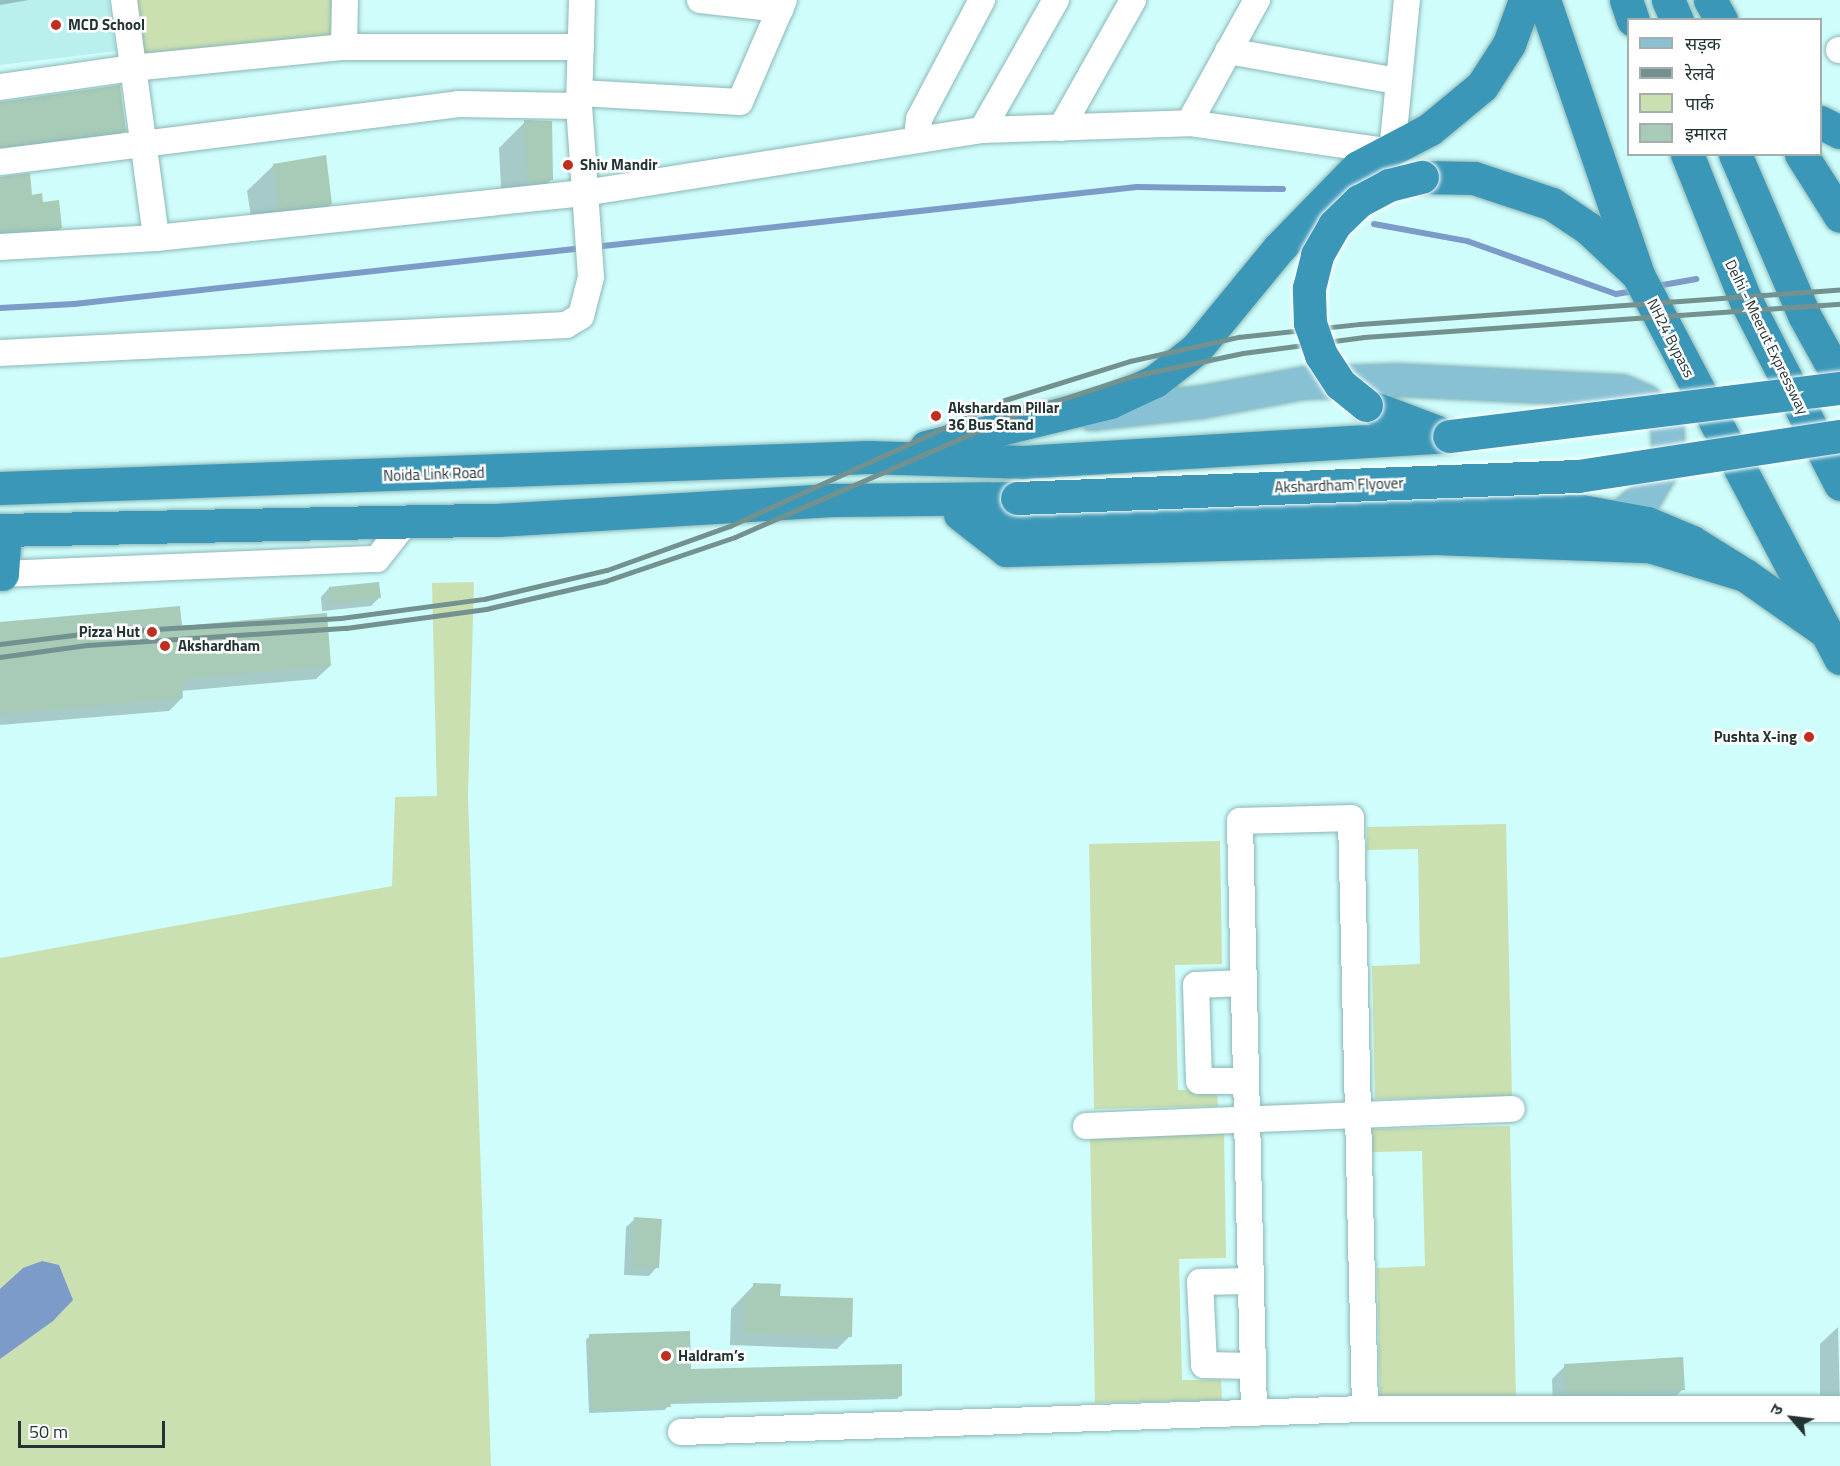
<!DOCTYPE html>
<meta charset="utf-8">
<style>
body{margin:0}
#map{position:relative;width:1840px;height:1466px;overflow:hidden;background:#cffdfb;font-family:"Titillium Web","Noto Sans Devanagari",sans-serif}
div>[style]{position:absolute}
[style*='--x']{left:calc(var(--x)*1px);top:calc(var(--y)*1px);width:calc(var(--w)*1px);rotate:calc(var(--a)*1deg)}
.built>*{inset:0;background:#b9efed}
.green>*{inset:0;background:#cae0b1}
.water>*{inset:0;background:#7d9bc8}
.shadow>*{inset:0;background:#0003}
.stream>*{height:6px;margin:-3px;padding:0 3px;transform-origin:3px;border-radius:3px;background:#7d9bc8}
.building>*{inset:0;background:#a7cbb7}
.roads{filter:drop-shadow(0 0 2px #8cb7b6) drop-shadow(0 0 2px #8cb7b6)}
.minor>*{height:26px;margin:-13px;padding:0 13px;transform-origin:13px;border-radius:13px;background:#fff}
.major>*{height:32px;margin:-16px;padding:0 16px;transform-origin:16px;border-radius:16px;background:#89c1d4}
.highway>*{height:33px;margin:-16.5px;padding:0 16.5px;transform-origin:16.5px;border-radius:16.5px;background:#3b97b8}
.rail>*{height:4.5px;margin:-2.25px;padding:0 2.25px;transform-origin:2.25px;border-radius:2.25px;background:#72918f}
.bridges{filter:drop-shadow(0 0 2px #fff) drop-shadow(0 0 2px #fff)}
.highway-bridge>*{height:33px;margin:-16.5px;padding:0 16.5px;transform-origin:16.5px;border-radius:16.5px;background:#3b97b8}
.dots>*{width:16px;height:16px;translate:-50% -50%;box-sizing:border-box;border:3px solid #fff;border-radius:50%}
span{translate:-50% -50%;white-space:nowrap;text-align:center;line-height:1.15;-webkit-text-stroke:5px #fff;paint-order:stroke}
.poi-label{font-size:15px;color:#213332;font-weight:700}
.left{translate:0 -50%;text-align:left}
.right{translate:-100% -50%;text-align:right}
.street-label{font-size:15px;color:#213332}
.legend{position:absolute;left:1627px;top:18px;width:195px;height:138px;box-sizing:border-box;background:#fff;border:2px solid #a6adad;margin:0;padding:8px 10px;list-style:none;font-size:18px;color:#213332}
.legend li{display:flex;align-items:center;gap:12px;height:30px}
.legend b{width:30px;border:2px solid #a6adad}
.north{position:absolute;left:1762px;top:1388px;width:60px;height:60px;-webkit-text-stroke:4px #fff;paint-order:stroke;rotate:298deg;font-size:16px;font-weight:700;line-height:24px;text-align:center;color:#213332}
.north::after{content:'';display:block;margin:auto;width:21px;height:27px;background:#213332;clip-path:polygon(50% 0,100% 100%,50% 72%,0 100%)}
.scale{position:absolute;left:18px;top:1421px;width:147px;height:27px;box-sizing:border-box;border:3px solid #213332;border-top:0;padding-left:8px;font-size:18px;line-height:21px;white-space:nowrap;color:#213332;-webkit-text-stroke:4px #fff;paint-order:stroke}
</style>
<div id="map">
<div class="built">
<div style="clip-path:polygon(0 0,108px 0,116px 51px,0 65px)"></div>
</div>
<div class="green">
<div style="clip-path:polygon(128px 0,342px 0,342px 45px,135px 62px)"></div>
<div style="clip-path:polygon(474px 582px,468px 797px,491px 1466px,0 1466px,0 958px,392px 886px,395px 797px,437px 796px,432px 583px)"></div>
<div style="clip-path:polygon(1506px 824px,1512px 1096px,1375px 1099px,1372px 966px,1420px 964px,1418px 849px,1367px 850px,1367px 827px)"></div>
<div style="clip-path:polygon(1220px 841px,1222px 964px,1175px 965px,1178px 1090px,1217px 1089px,1218px 1106px,1094px 1109px,1089px 844px)"></div>
<div style="clip-path:polygon(1510px 1126px,1516px 1398px,1380px 1401px,1377px 1268px,1425px 1266px,1422px 1151px,1372px 1152px,1372px 1129px)"></div>
<div style="clip-path:polygon(1224px 1132px,1226px 1258px,1179px 1259px,1182px 1380px,1221px 1380px,1222px 1400px,1095px 1403px,1090px 1135px)"></div>
</div>
<div class="water">
<div style="clip-path:polygon(42px 1261px,59px 1265px,73px 1300px,53px 1321px,0 1359px,0 1289px,23px 1268px)"></div>
</div>
<div class="shadow">
<div style="clip-path:polygon(0 0,29px 0,0 5px)"></div>
<div style="clip-path:polygon(0 102px,125px 130px,99px 156px,0 169px)"></div>
<div style="clip-path:polygon(525px 122px,551px 180px,525px 206px,502px 207px,499px 148px)"></div>
<div style="clip-path:polygon(274px 165px,331px 204px,304px 230px,254px 235px,247px 191px)"></div>
<div style="clip-path:polygon(0 178px,41px 204px,61px 228px,35px 254px,0 256px)"></div>
<div style="clip-path:polygon(329px 588px,379px 598px,371px 606px,322px 611px,321px 597px)"></div>
<div style="clip-path:polygon(0 624px,330px 666px,316px 679px,181px 691px,182px 698px,169px 711px,0 725px)"></div>
<div style="clip-path:polygon(635px 1219px,657px 1267px,649px 1276px,624px 1275px,626px 1227px)"></div>
<div style="clip-path:polygon(754px 1285px,779px 1297px,850px 1336px,837px 1349px,730px 1345px,731px 1309px)"></div>
<div style="clip-path:polygon(1838px 1327px,1840px 1407px,1820px 1407px,1820px 1344px)"></div>
<div style="clip-path:polygon(590px 1336px,690px 1370px,901px 1395px,897px 1399px,669px 1404px,665px 1410px,589px 1413px,586px 1340px)"></div>
<div style="clip-path:polygon(1565px 1366px,1683px 1389px,1670px 1402px,1553px 1406px,1552px 1379px)"></div>
</div>
<div class="stream">
<div style="--x:1374;--y:224;--w:95;--a:10.4"></div>
<div style="--x:1467;--y:241;--w:158;--a:19.6"></div>
<div style="--x:1616;--y:294;--w:19;--a:-9"></div>
<div style="--x:594;--y:247;--w:546;--a:-6.31"></div>
<div style="--x:1137;--y:187;--w:146;--a:0.8"></div>
<div style="--x:1657;--y:286;--w:40;--a:-10"></div>
<div style="--x:0;--y:308;--w:74;--a:-3.1"></div>
<div style="--x:74;--y:304;--w:513;--a:-6.27"></div>
</div>
<div class="building">
<div style="clip-path:polygon(120px 85px,126px 131px,0 147px,0 102px)"></div>
<div style="clip-path:polygon(524px 120px,552px 121px,553px 180px,528px 182px)"></div>
<div style="clip-path:polygon(326px 155px,332px 204px,280px 210px,273px 164px)"></div>
<div style="clip-path:polygon(30px 173px,32px 195px,42px 193px,43px 202px,59px 200px,62px 228px,0 232px,0 177px)"></div>
<div style="clip-path:polygon(379px 582px,381px 598px,330px 603px,329px 587px)"></div>
<div style="clip-path:polygon(180px 606px,182px 626px,327px 613px,331px 666px,182px 679px,183px 698px,0 714px,0 622px)"></div>
<div style="clip-path:polygon(634px 1217px,662px 1219px,659px 1268px,632px 1267px)"></div>
<div style="clip-path:polygon(753px 1283px,781px 1284px,780px 1296px,853px 1298px,852px 1337px,743px 1333px,744px 1295px,753px 1295px)"></div>
<div style="clip-path:polygon(690px 1331px,691px 1369px,902px 1364px,902px 1396px,670px 1401px,671px 1407px,592px 1410px,589px 1334px)"></div>
<div style="clip-path:polygon(1683px 1357px,1685px 1390px,1566px 1394px,1564px 1364px)"></div>
</div>
<div class="roads">
<div class="minor">
<div style="--x:124;--y:0;--w:240;--a:82.3"></div>
<div style="--x:700;--y:0;--w:81;--a:6.4"></div>
<div style="--x:344;--y:47;--w:47;--a:-88.8"></div>
<div style="--x:1839;--y:50;--w:1;--a:0"></div>
<div style="--x:1228;--y:51;--w:172;--a:10.1"></div>
<div style="--x:0;--y:87;--w:133;--a:-8.2"></div>
<div style="--x:132;--y:68;--w:213;--a:-5.7"></div>
<div style="--x:344;--y:47;--w:237;--a:0"></div>
<div style="--x:580;--y:93;--w:160;--a:3.2"></div>
<div style="--x:740;--y:102;--w:111;--a:-66.7"></div>
<div style="--x:1189;--y:123;--w:141;--a:-61.1"></div>
<div style="--x:1061;--y:128;--w:147;--a:-60.6"></div>
<div style="--x:982;--y:130;--w:150;--a:-60.4"></div>
<div style="--x:917;--y:138;--w:19;--a:-84"></div>
<div style="--x:919;--y:119;--w:135;--a:-62.1"></div>
<div style="--x:0;--y:162;--w:462;--a:-7.2"></div>
<div style="--x:458;--y:104;--w:121;--a:0.9"></div>
<div style="--x:0;--y:247;--w:156;--a:-3.3"></div>
<div style="--x:156;--y:238;--w:430;--a:-6"></div>
<div style="--x:584;--y:193;--w:403;--a:-9"></div>
<div style="--x:982;--y:130;--w:207;--a:-1.9"></div>
<div style="--x:1189;--y:123;--w:205;--a:8.1"></div>
<div style="--x:1392;--y:152;--w:153;--a:-84.4"></div>
<div style="--x:0;--y:353;--w:567;--a:-2.83"></div>
<div style="--x:566;--y:325;--w:17;--a:-31"></div>
<div style="--x:581;--y:316;--w:40;--a:-75.6"></div>
<div style="--x:591;--y:277;--w:171;--a:-94"></div>
<div style="--x:579;--y:106;--w:106;--a:-88.4"></div>
<div style="--x:0;--y:574;--w:377;--a:-2.3"></div>
<div style="--x:377;--y:559;--w:47;--a:-51.9"></div>
<div style="--x:1244;--y:983;--w:48;--a:177.6"></div>
<div style="--x:1196;--y:985;--w:96;--a:88.2"></div>
<div style="--x:1199;--y:1081;--w:47;--a:0"></div>
<div style="--x:1086;--y:1126;--w:426;--a:-2.3"></div>
<div style="--x:1250;--y:1281;--w:50;--a:178.9"></div>
<div style="--x:1200;--y:1282;--w:83;--a:87.2"></div>
<div style="--x:1204;--y:1365;--w:48;--a:1.2"></div>
<div style="--x:1254;--y:1412;--w:591;--a:-91.36"></div>
<div style="--x:1240;--y:821;--w:111;--a:-1.5"></div>
<div style="--x:1351;--y:818;--w:591;--a:88.64"></div>
<div style="--x:681;--y:1432;--w:684;--a:-1.93"></div>
<div style="--x:1365;--y:1409;--w:475;--a:0"></div>
</div>
<div class="major">
<div style="--x:1092;--y:414;--w:111;--a:-6.2"></div>
<div style="--x:1202;--y:402;--w:105;--a:-10.5"></div>
<div style="--x:1305;--y:383;--w:93;--a:-1.8"></div>
<div style="--x:1398;--y:380;--w:224;--a:2.8"></div>
<div style="--x:1622;--y:391;--w:25;--a:23"></div>
<div style="--x:1645;--y:401;--w:30;--a:44"></div>
<div style="--x:1667;--y:422;--w:36;--a:87"></div>
<div style="--x:1669;--y:458;--w:43;--a:120.7"></div>
<div style="--x:1647;--y:495;--w:34;--a:140"></div>
</div>
<div class="highway">
<div style="--x:1544;--y:0;--w:291;--a:71.1"></div>
<div style="--x:1638;--y:275;--w:433;--a:62.2"></div>
<div style="--x:1626;--y:0;--w:21;--a:71"></div>
<div style="--x:1668;--y:0;--w:22;--a:66"></div>
<div style="--x:1710;--y:0;--w:23;--a:61"></div>
<div style="--x:1820;--y:122;--w:22;--a:27"></div>
<div style="--x:1687;--y:154;--w:156;--a:68.2"></div>
<div style="--x:1745;--y:299;--w:208;--a:62.8"></div>
<div style="--x:1735;--y:154;--w:175;--a:66.8"></div>
<div style="--x:1804;--y:315;--w:74;--a:61"></div>
<div style="--x:1801;--y:154;--w:73;--a:57.8"></div>
<div style="--x:1422;--y:177;--w:52;--a:1.1"></div>
<div style="--x:1474;--y:178;--w:82;--a:18.4"></div>
<div style="--x:1552;--y:204;--w:43;--a:33.7"></div>
<div style="--x:1588;--y:228;--w:64;--a:43.1"></div>
<div style="--x:1366;--y:405;--w:77;--a:20.6"></div>
<div style="--x:926;--y:447;--w:189;--a:-13.7"></div>
<div style="--x:1110;--y:402;--w:50;--a:-25"></div>
<div style="--x:1155;--y:381;--w:52;--a:-38"></div>
<div style="--x:1196;--y:349;--w:131;--a:-50.6"></div>
<div style="--x:1279;--y:248;--w:113;--a:-45.7"></div>
<div style="--x:1358;--y:167;--w:81;--a:-27.8"></div>
<div style="--x:1430;--y:129;--w:67;--a:-39.6"></div>
<div style="--x:1482;--y:86;--w:50;--a:-57.3"></div>
<div style="--x:1509;--y:44;--w:47;--a:-70"></div>
<div style="--x:0;--y:488;--w:869;--a:-2.05"></div>
<div style="--x:868;--y:457;--w:155;--a:1.8"></div>
<div style="--x:1023;--y:462;--w:427;--a:-3.5"></div>
<div style="--x:960;--y:514;--w:58;--a:38"></div>
<div style="--x:1006;--y:550;--w:430;--a:-1.6"></div>
<div style="--x:1436;--y:538;--w:213;--a:2.2"></div>
<div style="--x:1649;--y:546;--w:100;--a:16.8"></div>
<div style="--x:1745;--y:575;--w:103;--a:35.1"></div>
<div style="--x:981;--y:516;--w:49;--a:3.5"></div>
<div style="--x:1030;--y:519;--w:289;--a:-1.4"></div>
<div style="--x:1319;--y:512;--w:262;--a:-0.2"></div>
<div style="--x:1581;--y:511;--w:67;--a:10.3"></div>
<div style="--x:1647;--y:523;--w:49;--a:22.9"></div>
<div style="--x:1692;--y:542;--w:62;--a:31.9"></div>
<div style="--x:0;--y:530;--w:497;--a:-1.2"></div>
<div style="--x:497;--y:520;--w:340;--a:-3.4"></div>
<div style="--x:836;--y:500;--w:181;--a:-0.6"></div>
<div style="--x:2;--y:574;--w:44;--a:-86.1"></div>
</div>
</div>
<div class="rail">
<div style="--x:0;--y:644;--w:90;--a:-7"></div>
<div style="--x:89;--y:633;--w:252;--a:-3.4"></div>
<div style="--x:341;--y:618;--w:144;--a:-7.6"></div>
<div style="--x:484;--y:599;--w:126;--a:-13.3"></div>
<div style="--x:607;--y:570;--w:131;--a:-19.7"></div>
<div style="--x:730;--y:526;--w:302;--a:-24.6"></div>
<div style="--x:1005;--y:400;--w:131;--a:-17.3"></div>
<div style="--x:1130;--y:361;--w:111;--a:-12.5"></div>
<div style="--x:1238;--y:337;--w:123;--a:-6.1"></div>
<div style="--x:1360;--y:324;--w:481;--a:-4.1"></div>
<div style="--x:0;--y:657;--w:89;--a:-7.8"></div>
<div style="--x:88;--y:645;--w:259;--a:-3.8"></div>
<div style="--x:346;--y:628;--w:141;--a:-7.7"></div>
<div style="--x:486;--y:609;--w:123;--a:-13.1"></div>
<div style="--x:606;--y:581;--w:136;--a:-18.8"></div>
<div style="--x:735;--y:537;--w:302;--a:-23.6"></div>
<div style="--x:1012;--y:416;--w:127;--a:-18.3"></div>
<div style="--x:1133;--y:376;--w:112;--a:-11.8"></div>
<div style="--x:1243;--y:353;--w:122;--a:-7.5"></div>
<div style="--x:1364;--y:337;--w:477;--a:-4"></div>
</div>
<div class="bridges">
<div class="highway-bridge">
<div style="--x:1366;--y:405;--w:33;--a:-141"></div>
<div style="--x:1340;--y:384;--w:35;--a:-123"></div>
<div style="--x:1321;--y:355;--w:34;--a:-109"></div>
<div style="--x:1310;--y:323;--w:35;--a:-92"></div>
<div style="--x:1309;--y:288;--w:34;--a:-76"></div>
<div style="--x:1317;--y:255;--w:34;--a:-60"></div>
<div style="--x:1334;--y:225;--w:35;--a:-44"></div>
<div style="--x:1359;--y:201;--w:34;--a:-28"></div>
<div style="--x:1389;--y:185;--w:34;--a:-14"></div>
<div style="--x:1449;--y:436;--w:394;--a:-7"></div>
<div style="--x:1017;--y:498;--w:561;--a:-2.25"></div>
<div style="--x:1578;--y:476;--w:265;--a:-8.7"></div>
</div>
</div>
<div class="dots">
<div style="left:56px;top:25px;background:#bd3020"></div>
<div style="left:568px;top:165px;background:#bd3020"></div>
<div style="left:936px;top:416px;background:#bd3020"></div>
<div style="left:152px;top:632px;background:#bd3020"></div>
<div style="left:165px;top:646px;background:#bd3020"></div>
<div style="left:1809px;top:737px;background:#bd3020"></div>
<div style="left:666px;top:1356px;background:#bd3020"></div>
</div>
<div class="poi-label">
<span class="left" style="left:68px;top:25px">MCD School</span>
<span class="left" style="left:580px;top:165px">Shiv Mandir</span>
<span class="left" style="left:948px;top:416px">Akshardam Pillar<br>36 Bus Stand</span>
<span class="right" style="left:140px;top:632px">Pizza Hut</span>
<span class="left" style="left:178px;top:646px">Akshardham</span>
<span class="right" style="left:1797px;top:737px">Pushta X-ing</span>
<span class="left" style="left:678px;top:1356px">Haldram’s</span>
</div>
<div class="street-label">
<span style="left:1767px;top:337px;rotate:64deg">Delhi - Meerut Expressway</span>
<span style="left:1671px;top:338px;rotate:63deg">NH24 Bypass</span>
<span style="left:434px;top:474px;rotate:-2deg">Noida Link Road</span>
<span style="left:1339px;top:485px;rotate:-2deg">Akshardham Flyover</span>
</div>
<ul class="legend">
<li><b style="height:8px;background:#89c1d4"></b>सड़क</li>
<li><b style="height:8px;background:#72918f"></b>रेलवे</li>
<li><b style="height:16px;background:#cae0b1"></b>पार्क</li>
<li><b style="height:16px;background:#a7cbb7"></b>इमारत</li>
</ul>
<div class="north">उ</div>
<div class="scale">50 m</div>
</div>
